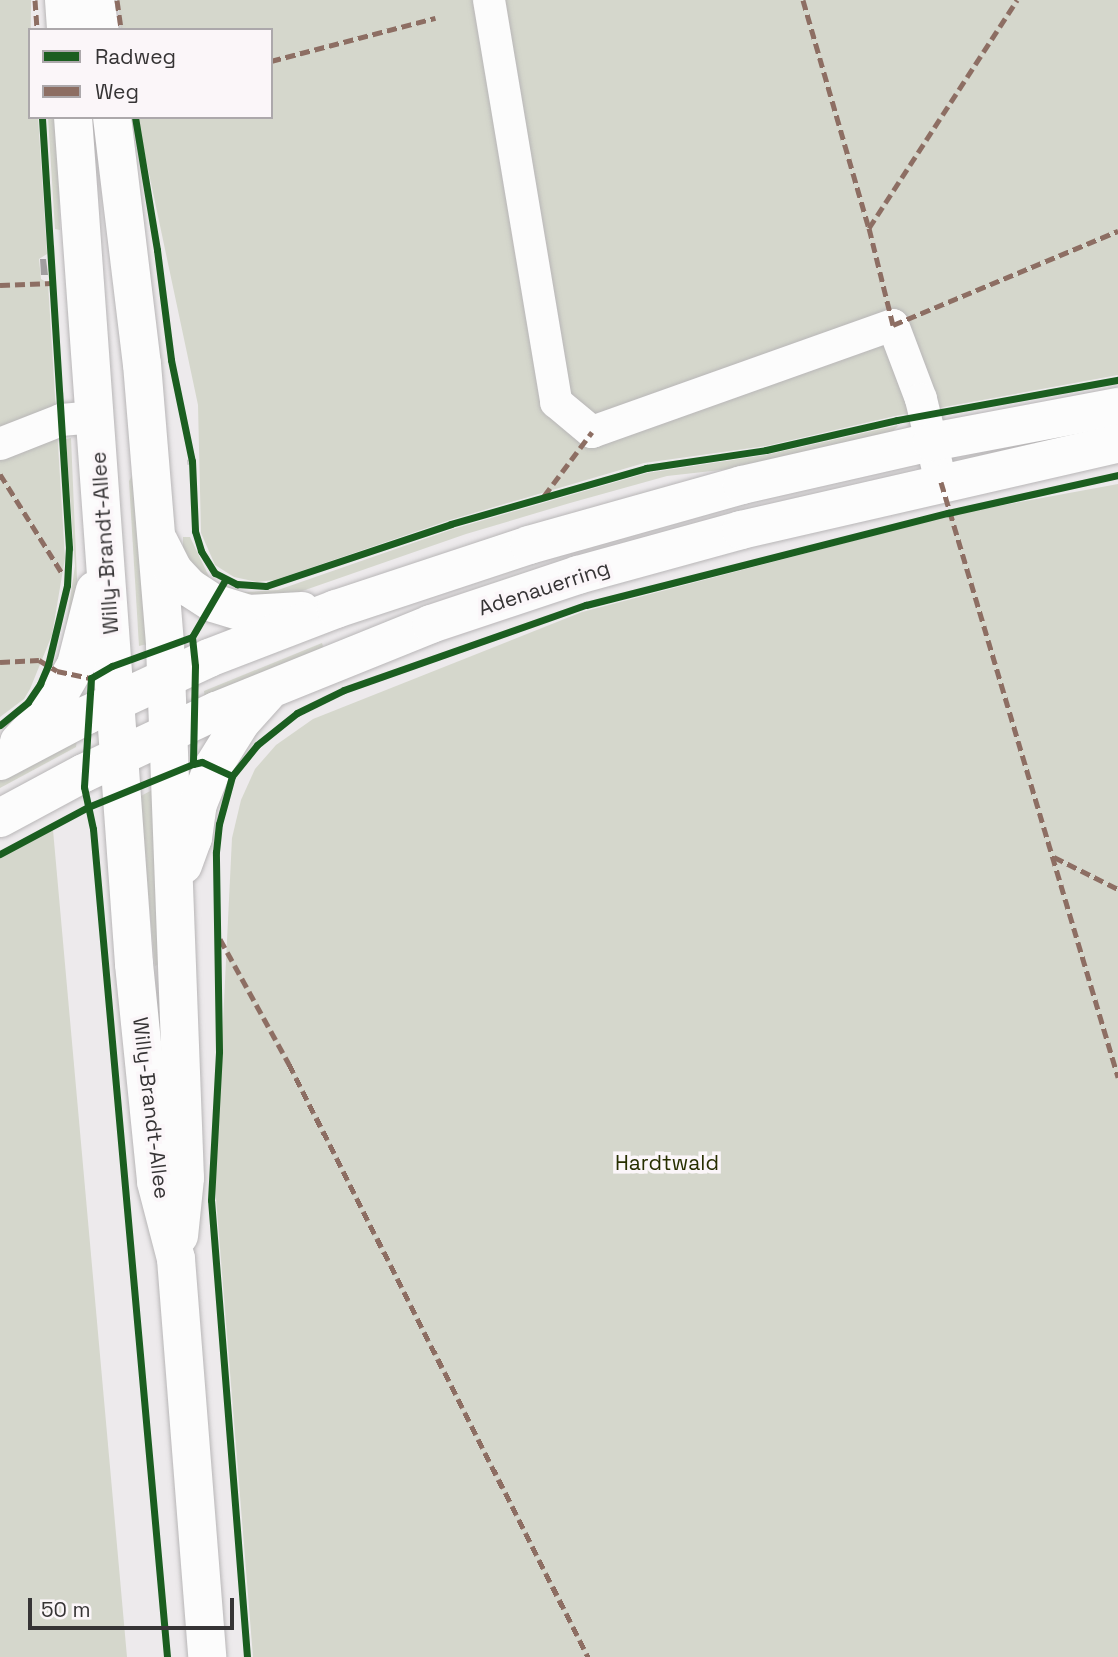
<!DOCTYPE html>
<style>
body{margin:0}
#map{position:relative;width:1118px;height:1657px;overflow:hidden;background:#edeaec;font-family:"Space Grotesk",sans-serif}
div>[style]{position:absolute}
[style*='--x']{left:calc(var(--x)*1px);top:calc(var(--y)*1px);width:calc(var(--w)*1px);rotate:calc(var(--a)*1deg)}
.green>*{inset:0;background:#d5d7cc}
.building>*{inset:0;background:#a19ea0}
.path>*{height:4.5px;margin-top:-2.25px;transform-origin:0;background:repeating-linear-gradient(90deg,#cbcaca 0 3.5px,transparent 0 7px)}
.roads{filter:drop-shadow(0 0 2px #b8b6b7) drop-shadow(0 0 2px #b8b6b7)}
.minor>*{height:32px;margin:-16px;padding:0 16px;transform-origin:16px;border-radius:16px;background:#fcfcfc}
.major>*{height:38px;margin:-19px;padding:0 19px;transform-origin:19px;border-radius:19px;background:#fcfcfc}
.quiet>*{height:5px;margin-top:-2.5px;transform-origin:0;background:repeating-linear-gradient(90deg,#8d6e63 0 10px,transparent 0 15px)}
.cycleway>*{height:7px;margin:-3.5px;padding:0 3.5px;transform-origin:3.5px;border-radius:3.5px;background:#1b5e20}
span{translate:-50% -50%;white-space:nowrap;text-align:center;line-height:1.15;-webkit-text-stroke:7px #fbf6f9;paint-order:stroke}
.street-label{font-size:21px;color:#363435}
.park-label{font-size:21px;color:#272f00}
.legend{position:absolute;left:28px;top:28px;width:245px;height:91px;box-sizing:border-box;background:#fbf6f9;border:2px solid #aca8ab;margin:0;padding:9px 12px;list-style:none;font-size:21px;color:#363435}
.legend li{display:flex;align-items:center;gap:14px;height:35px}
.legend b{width:35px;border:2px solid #aca8ab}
.scale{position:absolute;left:28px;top:1598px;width:206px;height:32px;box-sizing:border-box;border:4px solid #363435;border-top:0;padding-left:9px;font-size:21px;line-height:24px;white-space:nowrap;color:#363435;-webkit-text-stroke:5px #fbf6f9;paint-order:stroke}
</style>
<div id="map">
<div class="green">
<div style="clip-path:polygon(0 0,31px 0,30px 117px,38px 117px,47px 254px,39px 259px,41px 279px,48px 283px,65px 558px,52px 635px,30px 689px,24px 699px,0 717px)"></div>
<div style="clip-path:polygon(118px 0,1118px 0,1118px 375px,895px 416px,766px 446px,644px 463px,450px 520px,275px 580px,257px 582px,234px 577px,215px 565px,201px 533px,198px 405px,137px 117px,271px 117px,271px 30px,121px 30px)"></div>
<div style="clip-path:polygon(48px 117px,57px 117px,60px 230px,55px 229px)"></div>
<div style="clip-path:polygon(899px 425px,891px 433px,730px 469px,667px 476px,570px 503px,466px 534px,285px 597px,231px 593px,278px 590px,453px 529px,647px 473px,766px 455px)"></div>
<div style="clip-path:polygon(71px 438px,78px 602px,61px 658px,75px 566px,66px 439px)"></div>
<div style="clip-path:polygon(132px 476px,147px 644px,139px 646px,129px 481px)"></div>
<div style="clip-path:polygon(1118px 484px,1118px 1657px,253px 1657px,215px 1186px,232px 838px,241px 800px,255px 769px,276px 745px,313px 719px,582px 612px,955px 514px)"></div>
<div style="clip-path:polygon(183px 537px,190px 537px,212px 583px,183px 557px)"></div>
<div style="clip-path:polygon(322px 643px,324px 649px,205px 700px,204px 691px)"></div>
<div style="clip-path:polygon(77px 738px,76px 747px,0 788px,0 778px)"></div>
<div style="clip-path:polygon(154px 789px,159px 964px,155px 966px,139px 797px)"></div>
<div style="clip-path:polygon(53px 830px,127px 1657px,0 1657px,0 856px)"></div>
</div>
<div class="building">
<div style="clip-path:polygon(40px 259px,46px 259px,48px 275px,41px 275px)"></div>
</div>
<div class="path">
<div style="--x:187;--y:462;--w:5;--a:-11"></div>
</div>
<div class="roads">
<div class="minor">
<div style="--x:489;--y:0;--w:408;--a:80.5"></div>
<div style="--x:556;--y:402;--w:47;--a:39.8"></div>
<div style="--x:592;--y:432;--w:319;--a:-19.6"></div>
<div style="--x:893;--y:325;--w:79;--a:69.3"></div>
<div style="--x:921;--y:399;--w:85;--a:76.5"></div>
<div style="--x:0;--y:444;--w:66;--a:-21.5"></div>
<div style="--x:61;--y:420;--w:36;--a:-5"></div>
</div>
<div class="major">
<div style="--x:64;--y:0;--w:30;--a:86"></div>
<div style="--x:95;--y:0;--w:30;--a:81"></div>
<div style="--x:73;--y:117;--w:849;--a:85.88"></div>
<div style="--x:134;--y:964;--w:219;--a:84.2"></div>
<div style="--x:156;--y:1182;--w:80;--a:75.4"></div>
<div style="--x:176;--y:1259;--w:399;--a:85.5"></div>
<div style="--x:112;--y:117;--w:249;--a:83.1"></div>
<div style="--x:142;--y:364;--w:283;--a:85.3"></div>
<div style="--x:165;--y:646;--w:532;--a:87.85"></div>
<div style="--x:185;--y:1178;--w:58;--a:95.9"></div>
<div style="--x:159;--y:542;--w:31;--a:63"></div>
<div style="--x:173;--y:570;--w:25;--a:47"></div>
<div style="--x:190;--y:588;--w:27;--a:33"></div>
<div style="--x:213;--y:603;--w:38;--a:17"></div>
<div style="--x:249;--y:614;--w:53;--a:-3.2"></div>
<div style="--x:19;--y:742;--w:47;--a:-46.7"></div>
<div style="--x:51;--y:708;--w:50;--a:-59.8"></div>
<div style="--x:76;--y:665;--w:77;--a:-75.8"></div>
<div style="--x:0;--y:761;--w:98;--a:-27.9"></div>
<div style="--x:87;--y:715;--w:135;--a:-25"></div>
<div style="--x:209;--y:658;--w:136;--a:-21.1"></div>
<div style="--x:336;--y:609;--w:203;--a:-18.3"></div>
<div style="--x:529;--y:545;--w:221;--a:-15.7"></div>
<div style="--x:742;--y:485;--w:195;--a:-12.8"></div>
<div style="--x:932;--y:442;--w:189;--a:-10.7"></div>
<div style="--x:0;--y:818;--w:95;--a:-28.2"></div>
<div style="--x:84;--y:773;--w:146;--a:-25.2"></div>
<div style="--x:216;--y:711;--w:232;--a:-22"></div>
<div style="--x:431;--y:624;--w:155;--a:-18.4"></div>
<div style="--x:578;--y:575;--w:169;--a:-15.4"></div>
<div style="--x:741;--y:530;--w:387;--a:-12.9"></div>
<div style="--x:183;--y:865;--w:29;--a:-70"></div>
<div style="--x:193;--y:838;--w:34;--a:-82"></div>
<div style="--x:198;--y:804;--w:40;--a:-68"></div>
<div style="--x:213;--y:767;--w:53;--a:-58.1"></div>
<div style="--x:241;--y:722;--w:39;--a:-48"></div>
</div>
</div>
<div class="quiet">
<div style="--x:35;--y:0;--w:30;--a:86"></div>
<div style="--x:117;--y:0;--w:30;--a:82"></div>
<div style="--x:803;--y:0;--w:237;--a:73.9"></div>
<div style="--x:869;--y:228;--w:100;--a:76.1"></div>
<div style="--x:893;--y:325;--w:244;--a:-22.7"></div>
<div style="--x:271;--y:61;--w:170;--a:-14.7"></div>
<div style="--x:869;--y:228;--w:272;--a:-57"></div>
<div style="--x:0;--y:285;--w:53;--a:-2.2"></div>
<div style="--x:0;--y:474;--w:119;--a:58"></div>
<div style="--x:941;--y:482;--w:621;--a:73.43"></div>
<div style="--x:544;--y:496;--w:80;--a:-53.1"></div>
<div style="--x:0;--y:662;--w:39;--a:-3"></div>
<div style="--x:39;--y:660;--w:21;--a:31"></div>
<div style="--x:57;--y:671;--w:35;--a:12"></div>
<div style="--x:1054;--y:857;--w:72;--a:26.6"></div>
<div style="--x:220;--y:939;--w:143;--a:61.1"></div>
<div style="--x:289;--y:1064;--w:664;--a:63.24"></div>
</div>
<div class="cycleway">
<div style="--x:135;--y:117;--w:135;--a:80.6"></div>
<div style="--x:157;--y:250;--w:111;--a:82.7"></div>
<div style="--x:171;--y:360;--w:103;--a:78.3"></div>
<div style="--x:192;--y:461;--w:70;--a:87.5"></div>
<div style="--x:195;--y:531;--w:21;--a:73"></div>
<div style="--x:201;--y:551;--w:26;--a:58"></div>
<div style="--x:215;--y:573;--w:25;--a:27"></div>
<div style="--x:237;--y:584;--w:29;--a:4"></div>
<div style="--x:266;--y:586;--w:195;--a:-18.5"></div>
<div style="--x:451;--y:524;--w:203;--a:-16"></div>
<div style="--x:646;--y:468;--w:121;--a:-8.5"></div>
<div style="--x:766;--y:450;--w:134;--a:-12.9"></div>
<div style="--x:897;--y:420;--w:225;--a:-10.3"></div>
<div style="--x:192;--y:637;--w:29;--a:84"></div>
<div style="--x:195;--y:666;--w:98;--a:91.2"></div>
<div style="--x:91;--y:678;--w:109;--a:93.7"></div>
<div style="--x:84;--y:787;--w:43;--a:77.9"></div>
<div style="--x:93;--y:829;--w:831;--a:84.89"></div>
<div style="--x:91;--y:678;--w:24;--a:-30"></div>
<div style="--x:112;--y:666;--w:85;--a:-19.9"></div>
<div style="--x:192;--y:637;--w:66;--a:-59.9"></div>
<div style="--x:0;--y:725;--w:36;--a:-39"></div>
<div style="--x:28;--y:702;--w:22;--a:-56"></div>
<div style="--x:40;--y:684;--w:21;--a:-67"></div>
<div style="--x:48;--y:665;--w:82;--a:-76.6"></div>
<div style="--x:67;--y:585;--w:37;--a:-87"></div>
<div style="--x:69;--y:548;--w:432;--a:-93.6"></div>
<div style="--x:0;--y:854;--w:100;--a:-28.1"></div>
<div style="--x:88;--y:807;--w:113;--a:-22.3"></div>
<div style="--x:193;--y:764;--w:9;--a:-13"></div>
<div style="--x:202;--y:762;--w:33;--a:25"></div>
<div style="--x:247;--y:1657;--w:458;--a:-94.5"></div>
<div style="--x:211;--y:1200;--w:149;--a:-86.9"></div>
<div style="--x:219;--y:1051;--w:199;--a:-90.9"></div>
<div style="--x:216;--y:852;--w:28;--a:-84"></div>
<div style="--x:219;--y:824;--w:50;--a:-74.8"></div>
<div style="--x:232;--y:776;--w:40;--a:-51"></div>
<div style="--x:257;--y:745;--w:51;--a:-38.7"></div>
<div style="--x:297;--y:713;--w:52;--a:-26.1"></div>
<div style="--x:344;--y:690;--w:256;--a:-19.4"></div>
<div style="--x:586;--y:605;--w:374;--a:-14.3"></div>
<div style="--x:948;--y:513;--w:174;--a:-12.6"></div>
</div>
<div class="street-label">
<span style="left:105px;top:543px;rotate:-94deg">Willy-Brandt-Allee</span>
<span style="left:544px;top:588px;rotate:-18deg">Adenauerring</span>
<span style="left:151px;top:1108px;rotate:83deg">Willy-Brandt-Allee</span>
</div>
<div class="park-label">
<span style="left:667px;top:1163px">Hardtwald</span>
</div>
<ul class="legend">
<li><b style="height:9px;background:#1b5e20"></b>Radweg</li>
<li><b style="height:9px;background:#8d6e63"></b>Weg</li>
</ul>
<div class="scale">50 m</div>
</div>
